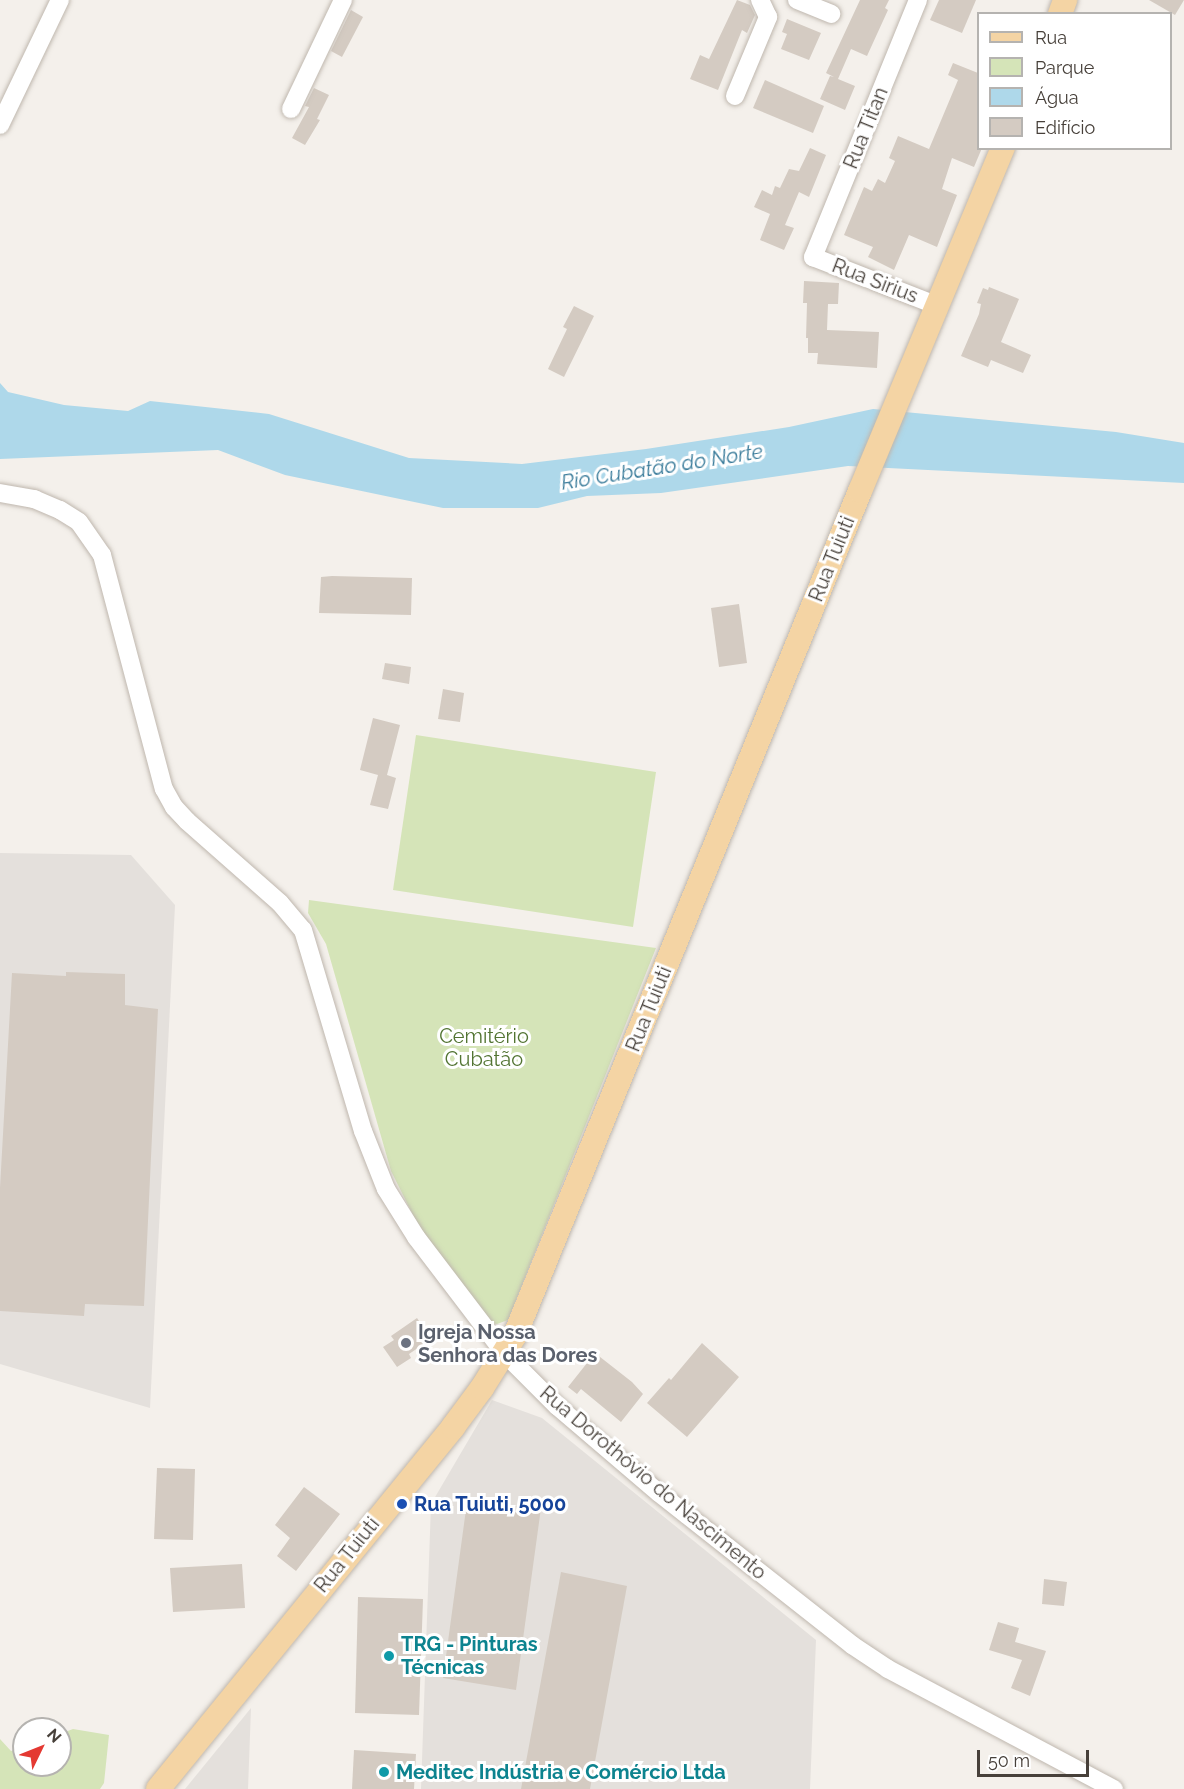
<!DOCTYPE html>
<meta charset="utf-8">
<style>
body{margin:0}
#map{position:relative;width:1184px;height:1789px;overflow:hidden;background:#f4f0eb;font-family:Raleway,sans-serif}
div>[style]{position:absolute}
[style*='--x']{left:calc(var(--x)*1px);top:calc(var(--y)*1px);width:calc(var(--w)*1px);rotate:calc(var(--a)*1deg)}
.industrial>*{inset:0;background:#e4e0dc}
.green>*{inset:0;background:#d5e4b8}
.water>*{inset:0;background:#aed8ea}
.building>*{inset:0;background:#d4cbc2}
.roads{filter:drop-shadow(0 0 2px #bfb7ae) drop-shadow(0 0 2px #bfb7ae)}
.minor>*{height:18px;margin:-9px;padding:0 9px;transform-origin:9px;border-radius:9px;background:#fff}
.major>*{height:24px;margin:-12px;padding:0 12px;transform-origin:12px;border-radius:12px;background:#f4d4a4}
.dots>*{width:16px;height:16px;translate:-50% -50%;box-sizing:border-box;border:3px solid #fff;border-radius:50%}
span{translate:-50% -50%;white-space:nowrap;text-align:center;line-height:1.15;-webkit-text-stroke:6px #fff;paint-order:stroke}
.street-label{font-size:20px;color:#47403a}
.park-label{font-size:20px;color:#527432}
.worship-label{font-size:20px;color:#5b616d;font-weight:700}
.left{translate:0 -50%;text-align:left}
.transit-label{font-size:20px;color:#164399;font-weight:700}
.culture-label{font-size:20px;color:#0d838f;font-weight:700}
.water-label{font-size:21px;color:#397b9a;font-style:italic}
.legend{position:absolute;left:977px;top:12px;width:195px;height:138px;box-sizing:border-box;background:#fff;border:2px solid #b5b3b0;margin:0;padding:8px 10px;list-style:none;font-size:18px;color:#47403a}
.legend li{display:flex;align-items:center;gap:12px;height:30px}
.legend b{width:30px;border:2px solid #b5b3b0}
.north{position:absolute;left:12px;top:1717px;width:60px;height:60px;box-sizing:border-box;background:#fff;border:2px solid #b5b3b0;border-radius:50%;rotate:47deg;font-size:16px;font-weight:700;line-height:24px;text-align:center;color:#47403a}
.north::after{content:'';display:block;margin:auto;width:21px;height:27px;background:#e43932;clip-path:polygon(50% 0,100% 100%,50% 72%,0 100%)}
.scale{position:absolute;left:977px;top:1750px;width:112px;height:27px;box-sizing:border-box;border:3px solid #47403a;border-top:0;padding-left:8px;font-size:18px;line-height:21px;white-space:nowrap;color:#47403a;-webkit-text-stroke:4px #fff;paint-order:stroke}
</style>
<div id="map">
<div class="industrial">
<div style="clip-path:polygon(0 853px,131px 855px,175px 905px,150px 1408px,0 1364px)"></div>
<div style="clip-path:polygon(492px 1400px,542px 1418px,816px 1640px,810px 1789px,421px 1789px,431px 1504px)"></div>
<div style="clip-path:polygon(251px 1708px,248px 1789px,185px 1789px)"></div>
</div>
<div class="green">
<div style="clip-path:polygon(416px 735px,656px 772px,633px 927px,393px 890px)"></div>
<div style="clip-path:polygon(309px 900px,656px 948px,508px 1320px,497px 1324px,484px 1322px,422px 1233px,391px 1171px,326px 944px,308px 913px)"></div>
<div style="clip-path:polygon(73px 1729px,109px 1735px,104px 1783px,100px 1789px,0 1789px,0 1739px,11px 1751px,24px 1747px,24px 1765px,60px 1765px,60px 1734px)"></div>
</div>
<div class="water">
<div style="clip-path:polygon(0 383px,8px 392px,64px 405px,128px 411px,150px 401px,269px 414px,409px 458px,522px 464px,646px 449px,789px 427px,873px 409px,1116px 432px,1184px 443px,1184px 483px,848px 466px,661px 493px,587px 496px,538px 508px,443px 508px,285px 475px,218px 450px,0 459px)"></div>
</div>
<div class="building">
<div style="clip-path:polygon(737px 0,750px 5px,755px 15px,747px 33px,742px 30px,718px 90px,690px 79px,700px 55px,709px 59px)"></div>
<div style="clip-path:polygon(860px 0,889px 0,885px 8px,888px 10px,867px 56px,851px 49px,838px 79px,855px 86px,845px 110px,820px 99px,830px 76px,834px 77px,826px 73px)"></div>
<div style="clip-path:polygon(939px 0,976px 0,962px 33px,930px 20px)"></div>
<div style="clip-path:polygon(1149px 0,1184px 0,1175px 15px)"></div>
<div style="clip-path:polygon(351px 10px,363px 17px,342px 57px,331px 51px)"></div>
<div style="clip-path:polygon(787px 19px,821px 33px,809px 60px,781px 49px,787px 34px,782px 32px)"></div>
<div style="clip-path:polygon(953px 63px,978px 73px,978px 148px,982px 148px,974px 167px,952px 158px,942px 189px,957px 195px,937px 247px,909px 235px,894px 270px,868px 257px,873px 247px,844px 235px,864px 187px,872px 191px,878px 179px,885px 183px,895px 161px,889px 158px,898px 136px,929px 149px,958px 80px,948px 75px)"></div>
<div style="clip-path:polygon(765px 80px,824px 106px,813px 133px,753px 108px)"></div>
<div style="clip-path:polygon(314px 88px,329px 95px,317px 119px,320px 120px,305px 145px,292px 138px,309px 107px,305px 106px)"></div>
<div style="clip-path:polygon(810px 148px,826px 155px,809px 197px,799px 192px,785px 225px,794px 228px,784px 250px,760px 240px,770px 214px,754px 207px,762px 190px,772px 195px,775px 186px,780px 188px,789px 169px,799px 171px)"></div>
<div style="clip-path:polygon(804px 281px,839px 283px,838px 304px,828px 304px,827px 330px,879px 332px,877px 368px,817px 364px,818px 353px,808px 353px,808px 338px,806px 338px,807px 303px,803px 303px)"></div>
<div style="clip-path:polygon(989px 287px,1019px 299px,1001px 342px,1031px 355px,1023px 373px,991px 360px,988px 367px,961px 356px,979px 314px,981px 304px,977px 303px,983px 288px,988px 290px)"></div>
<div style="clip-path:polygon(574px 306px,594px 316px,564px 377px,548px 369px,567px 329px,563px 327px)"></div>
<div style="clip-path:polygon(332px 576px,412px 578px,411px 615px,319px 613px,321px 577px)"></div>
<div style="clip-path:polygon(739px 604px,747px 663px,719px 667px,711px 608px)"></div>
<div style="clip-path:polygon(385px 663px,411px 667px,409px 684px,382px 679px)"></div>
<div style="clip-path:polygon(443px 689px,464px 693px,460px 722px,438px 719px)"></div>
<div style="clip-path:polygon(373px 718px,400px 725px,387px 775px,396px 778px,388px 809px,370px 805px,378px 775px,360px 770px)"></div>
<div style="clip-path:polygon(66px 972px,125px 974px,125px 1005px,158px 1009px,144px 1306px,85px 1304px,84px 1316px,0 1311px,0 1188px,12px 973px,66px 976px)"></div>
<div style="clip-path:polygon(417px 1318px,431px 1339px,409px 1354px,411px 1358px,397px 1367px,383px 1347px,394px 1340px,391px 1336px)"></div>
<div style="clip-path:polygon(702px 1343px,739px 1377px,687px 1437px,647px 1403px,669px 1378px,671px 1380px)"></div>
<div style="clip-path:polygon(595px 1353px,632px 1382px,643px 1394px,621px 1422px,581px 1389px,577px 1394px,568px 1387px)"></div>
<div style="clip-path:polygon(157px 1468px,195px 1469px,193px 1540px,154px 1539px)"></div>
<div style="clip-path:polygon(304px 1487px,340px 1514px,296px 1571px,277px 1556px,290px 1538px,275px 1525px)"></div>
<div style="clip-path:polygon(467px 1502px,541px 1508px,516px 1690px,443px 1678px)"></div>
<div style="clip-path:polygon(242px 1564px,245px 1608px,173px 1612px,170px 1568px)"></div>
<div style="clip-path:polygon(561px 1572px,627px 1586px,590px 1789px,521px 1789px)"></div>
<div style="clip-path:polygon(1044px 1579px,1067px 1582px,1064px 1606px,1042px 1604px)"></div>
<div style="clip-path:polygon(358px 1597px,423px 1599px,419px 1715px,355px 1713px)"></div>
<div style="clip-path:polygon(998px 1622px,1019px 1628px,1015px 1642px,1046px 1651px,1030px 1696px,1011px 1688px,1022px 1660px,989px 1650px)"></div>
<div style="clip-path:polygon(354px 1750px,416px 1754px,414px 1789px,352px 1789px)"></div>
</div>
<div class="roads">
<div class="minor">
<div style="--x:797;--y:0;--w:37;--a:22"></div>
<div style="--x:918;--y:0;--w:278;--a:112.2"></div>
<div style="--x:813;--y:257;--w:134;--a:21.4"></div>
<div style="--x:735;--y:96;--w:86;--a:-67.3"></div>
<div style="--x:768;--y:17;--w:19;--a:-115"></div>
<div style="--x:291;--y:109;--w:121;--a:-64.5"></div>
<div style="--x:0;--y:125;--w:139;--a:-64.4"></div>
<div style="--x:0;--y:493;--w:35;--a:10"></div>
<div style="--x:34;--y:499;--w:28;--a:23"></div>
<div style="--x:60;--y:510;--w:22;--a:32"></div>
<div style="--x:79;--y:522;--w:40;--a:55.1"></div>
<div style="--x:102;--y:555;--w:242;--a:75.2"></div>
<div style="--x:164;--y:789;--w:21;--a:61"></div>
<div style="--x:174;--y:807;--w:19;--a:47"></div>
<div style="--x:187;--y:821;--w:124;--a:41.4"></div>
<div style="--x:280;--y:903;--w:35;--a:50"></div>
<div style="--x:303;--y:930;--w:210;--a:73.4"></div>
<div style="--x:363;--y:1131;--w:62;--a:68.4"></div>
<div style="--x:386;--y:1189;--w:57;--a:58"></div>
<div style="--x:416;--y:1237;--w:147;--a:52.7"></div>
<div style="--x:505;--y:1354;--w:74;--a:45"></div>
<div style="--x:557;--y:1406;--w:134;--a:40.5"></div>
<div style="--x:659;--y:1493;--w:246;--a:38.2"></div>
<div style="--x:852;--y:1645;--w:43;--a:33.7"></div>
<div style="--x:888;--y:1669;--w:256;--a:28"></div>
</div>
<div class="major">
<div style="--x:1060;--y:14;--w:15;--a:-70"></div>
<div style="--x:158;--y:1789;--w:467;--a:-50.8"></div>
<div style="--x:453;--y:1427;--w:49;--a:-53.4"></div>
<div style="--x:482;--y:1388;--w:62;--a:-58.1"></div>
<div style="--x:515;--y:1335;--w:912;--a:-67.77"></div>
<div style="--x:860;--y:491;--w:372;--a:-67.4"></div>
</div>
</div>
<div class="dots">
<div style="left:406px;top:1343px;background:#6b7280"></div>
<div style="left:402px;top:1504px;background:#1a4fb4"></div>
<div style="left:389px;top:1656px;background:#0f9aa8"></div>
<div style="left:384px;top:1772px;background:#0f9aa8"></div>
</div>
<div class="street-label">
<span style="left:866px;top:128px;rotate:-68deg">Rua Titan</span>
<span style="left:875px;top:281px;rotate:21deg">Rua Sirius</span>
<span style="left:832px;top:559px;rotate:-68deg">Rua Tuiuti</span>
<span style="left:649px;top:1009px;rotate:-68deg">Rua Tuiuti</span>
<span style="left:653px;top:1483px;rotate:40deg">Rua Dorothóvio do Nascimento</span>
<span style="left:347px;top:1555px;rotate:-51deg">Rua Tuiuti</span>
</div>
<div class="park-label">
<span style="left:484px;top:1048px">Cemitério<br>Cubatão</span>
</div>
<div class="worship-label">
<span class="left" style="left:418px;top:1344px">Igreja Nossa<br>Senhora das Dores</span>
</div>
<div class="transit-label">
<span class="left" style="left:414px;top:1504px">Rua Tuiuti, 5000</span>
</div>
<div class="culture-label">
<span class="left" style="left:401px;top:1656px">TRG - Pinturas<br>Técnicas</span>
<span class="left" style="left:396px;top:1772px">Meditec Indústria e Comércio Ltda</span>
</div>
<div class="water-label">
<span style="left:662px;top:467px;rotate:-9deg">Rio Cubatão do Norte</span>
</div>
<ul class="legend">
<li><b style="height:8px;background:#f4d4a4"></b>Rua</li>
<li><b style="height:16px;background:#d5e4b8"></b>Parque</li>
<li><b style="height:16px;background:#aed8ea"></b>Água</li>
<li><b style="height:16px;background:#d4cbc2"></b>Edifício</li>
</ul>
<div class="north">N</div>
<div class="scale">50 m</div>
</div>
